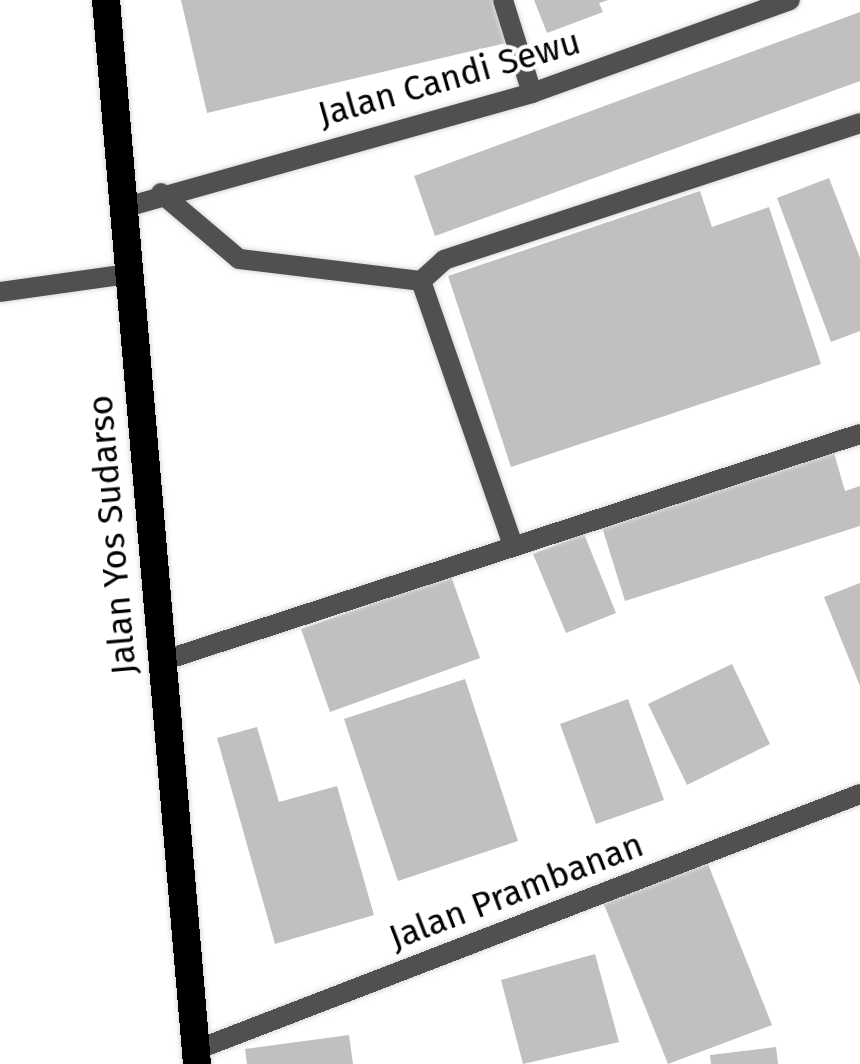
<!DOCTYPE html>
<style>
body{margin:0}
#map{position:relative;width:860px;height:1064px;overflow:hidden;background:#fff;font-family:"Fira Sans",sans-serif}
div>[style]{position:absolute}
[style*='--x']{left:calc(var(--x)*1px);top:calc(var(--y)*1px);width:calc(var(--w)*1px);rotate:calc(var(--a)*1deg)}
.building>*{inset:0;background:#c0c0c0}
.roads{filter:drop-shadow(0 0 2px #dbdbdb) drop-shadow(0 0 2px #dbdbdb)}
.service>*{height:20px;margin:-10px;padding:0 10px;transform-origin:10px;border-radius:10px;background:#505050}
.minor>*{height:20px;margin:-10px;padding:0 10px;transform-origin:10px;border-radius:10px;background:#505050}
.tertiary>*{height:20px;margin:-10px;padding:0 10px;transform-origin:10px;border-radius:10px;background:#505050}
.trunk>*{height:28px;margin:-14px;padding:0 14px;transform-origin:14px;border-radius:14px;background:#000}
span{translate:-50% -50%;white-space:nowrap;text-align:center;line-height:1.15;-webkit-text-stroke:8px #fff;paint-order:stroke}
.street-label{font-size:35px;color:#000}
</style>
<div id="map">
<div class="building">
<div style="clip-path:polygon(181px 0,497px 0,506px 43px,207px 113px)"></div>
<div style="clip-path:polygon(534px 0,608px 0,599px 3px,603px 12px,547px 33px)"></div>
<div style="clip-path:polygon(860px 12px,860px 81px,435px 236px,414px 176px)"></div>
<div style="clip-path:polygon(829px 178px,860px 258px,860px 331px,831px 342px,777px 198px)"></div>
<div style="clip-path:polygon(700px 191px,712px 227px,769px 207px,821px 364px,511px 467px,448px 276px)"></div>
<div style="clip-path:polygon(834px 453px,845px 491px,860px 486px,860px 526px,625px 601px,602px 527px)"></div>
<div style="clip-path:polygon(584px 534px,616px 613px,566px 633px,533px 554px)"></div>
<div style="clip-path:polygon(451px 576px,480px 658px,330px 712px,301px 629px)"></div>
<div style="clip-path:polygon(860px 583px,860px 686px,824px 597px)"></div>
<div style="clip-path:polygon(732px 664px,770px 744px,687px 785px,648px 704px)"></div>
<div style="clip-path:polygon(465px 679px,518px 841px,398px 881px,344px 719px)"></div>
<div style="clip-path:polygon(628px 699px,664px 800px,596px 824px,560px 724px)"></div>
<div style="clip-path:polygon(257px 727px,279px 802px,337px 786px,374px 915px,275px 944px,217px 738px)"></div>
<div style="clip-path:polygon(706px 859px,772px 1025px,668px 1064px,603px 902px)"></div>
<div style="clip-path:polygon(595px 954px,619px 1042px,523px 1064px,501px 980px)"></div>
<div style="clip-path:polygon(349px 1035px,353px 1064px,247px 1064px,245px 1049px)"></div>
<div style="clip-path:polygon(776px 1047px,778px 1064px,711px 1064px,710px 1055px)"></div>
</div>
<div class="roads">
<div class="service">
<div style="--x:0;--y:292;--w:129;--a:-8"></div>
</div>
<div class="minor">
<div style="--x:503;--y:0;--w:97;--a:72.7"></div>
<div style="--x:161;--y:193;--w:102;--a:40.2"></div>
<div style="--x:239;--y:259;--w:183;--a:6.9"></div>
<div style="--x:421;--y:281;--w:280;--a:70.8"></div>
<div style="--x:123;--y:208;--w:425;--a:-15.7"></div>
<div style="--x:532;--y:93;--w:274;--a:-19.8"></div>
<div style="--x:421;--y:281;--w:31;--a:-42"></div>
<div style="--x:444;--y:260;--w:438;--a:-18.2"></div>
<div style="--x:159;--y:662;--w:737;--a:-18.02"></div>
</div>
<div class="tertiary">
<div style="--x:196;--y:1050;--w:712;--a:-21.08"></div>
</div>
<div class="trunk">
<div style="--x:106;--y:0;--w:1068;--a:85.11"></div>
</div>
</div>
<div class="street-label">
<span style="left:449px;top:78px;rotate:-16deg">Jalan Candi Sewu</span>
<span style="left:112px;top:535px;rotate:-95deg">Jalan Yos Sudarso</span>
<span style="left:516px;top:891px;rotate:-21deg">Jalan Prambanan</span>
</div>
</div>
